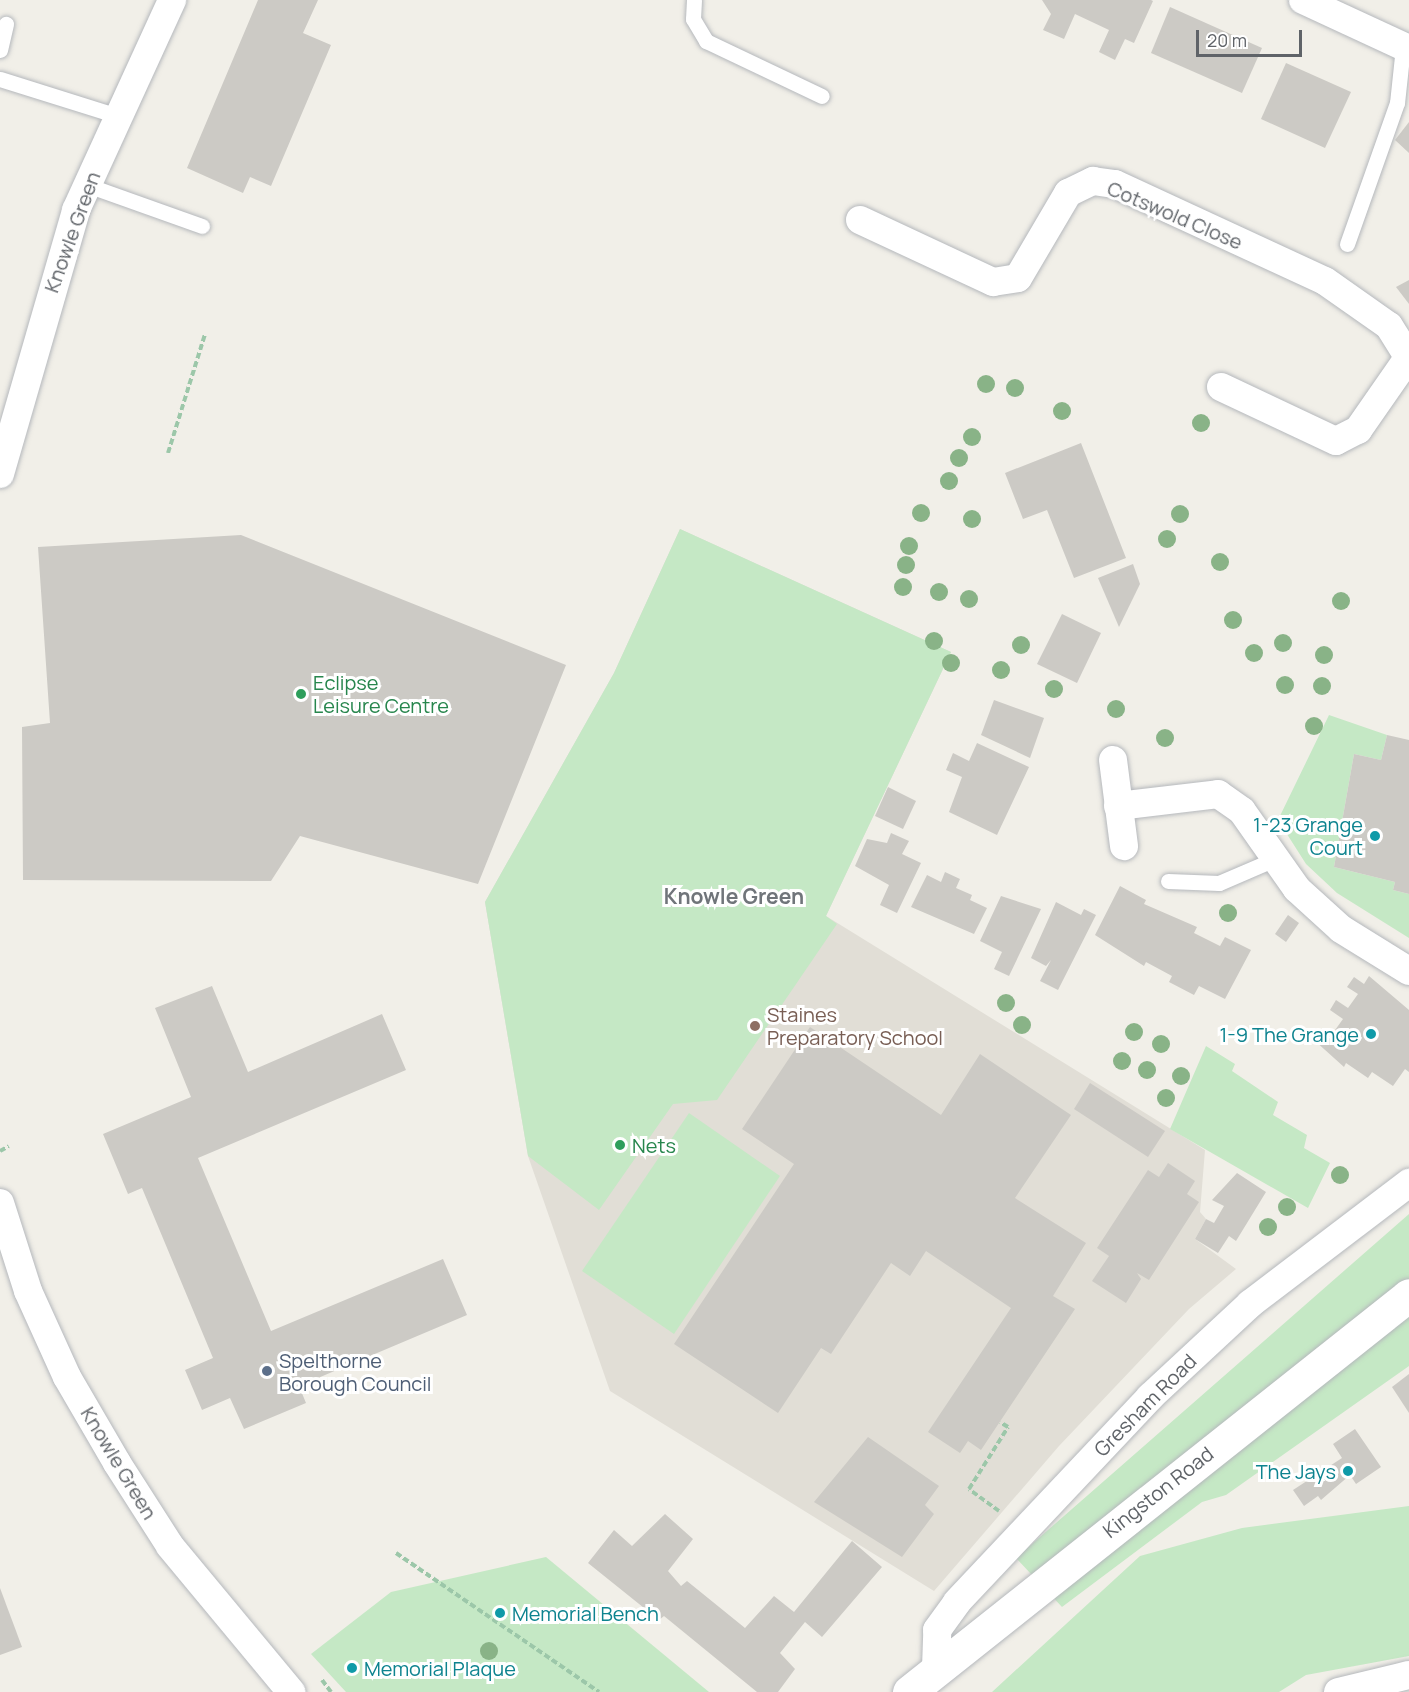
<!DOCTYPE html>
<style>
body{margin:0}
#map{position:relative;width:1409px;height:1692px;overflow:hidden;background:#f1efe8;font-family:Manrope,sans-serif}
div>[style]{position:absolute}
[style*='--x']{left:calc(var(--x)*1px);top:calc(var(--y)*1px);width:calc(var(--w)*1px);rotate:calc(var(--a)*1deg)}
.education>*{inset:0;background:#e1ded6}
.green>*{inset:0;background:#c5e8c5}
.building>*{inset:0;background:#cccac5}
.path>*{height:4px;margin-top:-2px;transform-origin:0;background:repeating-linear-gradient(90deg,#9cc7a9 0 6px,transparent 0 9px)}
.roads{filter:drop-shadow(0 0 2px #b5b8bc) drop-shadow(0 0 2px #b5b8bc)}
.lane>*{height:15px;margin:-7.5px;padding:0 7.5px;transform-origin:7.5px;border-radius:7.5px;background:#fff}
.street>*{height:28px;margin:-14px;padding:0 14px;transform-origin:14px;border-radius:14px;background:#fff}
.secondary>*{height:33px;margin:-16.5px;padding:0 16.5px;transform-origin:16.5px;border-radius:16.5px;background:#fff}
.trees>*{width:18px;height:18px;margin:-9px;border-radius:50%;background:#89b387}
.dots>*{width:16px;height:16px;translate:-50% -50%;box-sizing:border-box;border:3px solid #fff;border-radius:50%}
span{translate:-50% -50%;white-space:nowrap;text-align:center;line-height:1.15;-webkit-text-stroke:6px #fff;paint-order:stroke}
.street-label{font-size:20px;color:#5f6368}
.leisure-label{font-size:20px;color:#27864d}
.left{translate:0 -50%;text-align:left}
.culture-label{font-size:20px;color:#0d838f}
.right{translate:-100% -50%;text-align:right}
.education-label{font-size:20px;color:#785e54}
.service-label{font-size:20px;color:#4e5e75}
.neighbourhood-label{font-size:21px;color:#70757a;font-weight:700}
.scale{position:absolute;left:1196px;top:30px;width:106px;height:27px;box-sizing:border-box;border:3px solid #5f6368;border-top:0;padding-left:8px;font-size:18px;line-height:21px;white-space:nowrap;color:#5f6368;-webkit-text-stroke:4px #fff;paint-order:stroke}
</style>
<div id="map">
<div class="education">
<div style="clip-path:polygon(680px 529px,951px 652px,826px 916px,1205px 1150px,1200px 1212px,1206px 1219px,1195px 1239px,1236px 1269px,1189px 1309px,1059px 1446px,934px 1591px,610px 1391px,528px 1156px,485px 902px,614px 673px)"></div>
</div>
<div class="green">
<div style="clip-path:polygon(680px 529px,951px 652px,826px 916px,837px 924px,717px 1100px,673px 1104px,599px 1210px,528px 1156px,485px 902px,614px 673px)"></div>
<div style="clip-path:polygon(1329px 715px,1387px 735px,1381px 760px,1354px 754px,1334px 867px,1395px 882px,1393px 890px,1409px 894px,1409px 938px,1337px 893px,1306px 864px,1278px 820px)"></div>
<div style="clip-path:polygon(1206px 1046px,1235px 1064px,1232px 1071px,1278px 1102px,1273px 1115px,1307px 1135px,1304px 1148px,1330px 1163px,1308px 1208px,1170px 1129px)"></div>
<div style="clip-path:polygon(689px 1113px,780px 1176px,674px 1334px,582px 1271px)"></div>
<div style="clip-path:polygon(1409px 1214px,1409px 1366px,1226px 1495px,1202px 1502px,1062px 1607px,1016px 1558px)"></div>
<div style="clip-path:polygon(1409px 1506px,1409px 1656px,1306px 1675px,1279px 1692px,992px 1692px,1140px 1556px,1242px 1528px)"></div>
<div style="clip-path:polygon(546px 1557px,709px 1692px,346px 1692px,311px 1654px,391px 1592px)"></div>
</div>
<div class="building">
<div style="clip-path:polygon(258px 0,318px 0,303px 33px,331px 45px,271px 186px,250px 177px,243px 193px,187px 168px)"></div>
<div style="clip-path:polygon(1042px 0,1151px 0,1153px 1px,1134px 43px,1125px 39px,1115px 60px,1099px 52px,1109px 30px,1075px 14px,1064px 39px,1043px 30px,1051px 14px)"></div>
<div style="clip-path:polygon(1170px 7px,1262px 48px,1242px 93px,1151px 53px)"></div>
<div style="clip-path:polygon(1286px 63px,1351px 92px,1325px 148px,1261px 119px)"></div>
<div style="clip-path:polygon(1409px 122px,1409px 153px,1395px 140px)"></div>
<div style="clip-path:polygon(1409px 280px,1409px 304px,1396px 287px)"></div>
<div style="clip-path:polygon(1081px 443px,1126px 558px,1074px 578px,1047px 510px,1023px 519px,1005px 473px)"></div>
<div style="clip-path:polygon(241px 535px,566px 665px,478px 884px,300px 836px,271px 881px,23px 880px,22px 727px,50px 723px,38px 547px)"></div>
<div style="clip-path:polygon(1133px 564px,1140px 584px,1119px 627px,1098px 578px)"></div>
<div style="clip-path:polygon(1062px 614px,1101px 633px,1077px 683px,1037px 664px)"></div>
<div style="clip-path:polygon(994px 700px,1044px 718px,1030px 758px,981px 735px)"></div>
<div style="clip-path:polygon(1387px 735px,1409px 740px,1409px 894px,1393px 890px,1395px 882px,1334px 867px,1354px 754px,1381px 760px)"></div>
<div style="clip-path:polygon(977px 743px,1029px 767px,997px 835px,949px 812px,962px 777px,946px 770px,953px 753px,969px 761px)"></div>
<div style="clip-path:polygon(888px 787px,916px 801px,903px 829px,875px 816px)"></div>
<div style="clip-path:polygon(891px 833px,909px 841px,902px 854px,921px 863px,897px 913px,880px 905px,889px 885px,855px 866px,867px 839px,887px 843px)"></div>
<div style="clip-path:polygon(945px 872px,960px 879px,956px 888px,972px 895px,970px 900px,987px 908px,974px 934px,911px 907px,927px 875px,941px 882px)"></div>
<div style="clip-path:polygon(1120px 886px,1146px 900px,1144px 904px,1197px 927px,1194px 933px,1220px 946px,1225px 937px,1251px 950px,1225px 999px,1199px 986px,1194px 995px,1169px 982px,1172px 976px,1146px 962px,1144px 966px,1095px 935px)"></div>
<div style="clip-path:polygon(1001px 896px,1041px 909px,1009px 976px,994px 969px,1002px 952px,980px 941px)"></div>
<div style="clip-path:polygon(1056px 902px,1081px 915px,1084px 909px,1096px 915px,1058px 990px,1040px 981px,1051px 960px,1046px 966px,1031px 958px)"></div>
<div style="clip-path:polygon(1288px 915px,1299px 923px,1286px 942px,1275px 934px)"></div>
<div style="clip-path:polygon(1369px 976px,1409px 1010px,1409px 1072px,1405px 1069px,1393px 1086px,1372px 1072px,1368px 1078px,1346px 1063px,1344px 1067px,1314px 1040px,1322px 1031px,1330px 1037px,1343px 1019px,1330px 1010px,1336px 1000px,1348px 1008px,1358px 994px,1347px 987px,1354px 977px,1364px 984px)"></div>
<div style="clip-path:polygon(212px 986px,248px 1072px,382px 1014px,406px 1070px,198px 1158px,271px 1331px,443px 1259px,467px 1315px,299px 1386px,306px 1403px,244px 1429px,230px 1398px,202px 1410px,185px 1370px,213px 1358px,142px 1188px,128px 1194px,103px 1134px,191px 1097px,155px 1008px)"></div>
<div style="clip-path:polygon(810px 1027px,941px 1115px,980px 1054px,1071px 1115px,1015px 1198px,1086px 1243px,1053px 1296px,1075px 1309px,981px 1450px,968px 1441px,960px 1453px,928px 1432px,1011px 1308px,926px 1251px,910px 1276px,891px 1263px,831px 1354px,821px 1348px,778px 1413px,674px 1344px,794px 1164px,742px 1129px)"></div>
<div style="clip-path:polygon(1090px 1083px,1165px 1131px,1148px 1157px,1074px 1109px)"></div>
<div style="clip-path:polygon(1168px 1163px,1195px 1181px,1187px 1194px,1199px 1202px,1149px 1280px,1137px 1273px,1141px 1279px,1126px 1303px,1092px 1281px,1109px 1256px,1097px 1248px,1148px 1170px,1159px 1177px)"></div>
<div style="clip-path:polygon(1237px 1173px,1266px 1192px,1236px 1241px,1229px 1236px,1218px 1253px,1195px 1239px,1206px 1219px,1214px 1223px,1224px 1206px,1212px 1200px)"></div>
<div style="clip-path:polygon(1409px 1374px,1409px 1413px,1392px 1387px)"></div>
<div style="clip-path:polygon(1355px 1429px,1381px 1467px,1356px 1484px,1350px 1475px,1321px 1500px,1318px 1496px,1304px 1506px,1293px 1490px,1342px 1458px,1333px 1444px)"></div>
<div style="clip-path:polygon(868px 1437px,939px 1486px,925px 1505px,934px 1514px,902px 1557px,814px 1502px)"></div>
<div style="clip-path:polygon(665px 1514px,693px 1539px,668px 1571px,681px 1586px,687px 1581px,745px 1628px,774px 1596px,794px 1612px,852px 1541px,882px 1567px,822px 1637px,805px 1622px,780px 1653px,795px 1669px,778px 1692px,757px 1692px,664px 1616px,659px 1620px,588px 1563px,614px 1530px,632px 1546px)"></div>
<div style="clip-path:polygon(0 1588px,22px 1647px,0 1655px)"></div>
</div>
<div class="path">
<div style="--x:168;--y:453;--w:125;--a:-72.7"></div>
<div style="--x:0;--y:1151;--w:10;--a:-29"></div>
<div style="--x:999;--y:1511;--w:37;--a:-144"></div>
<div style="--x:969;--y:1489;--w:73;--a:-57.8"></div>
<div style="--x:1008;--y:1427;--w:9;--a:-148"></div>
<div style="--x:396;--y:1553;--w:246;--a:34.4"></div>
<div style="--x:322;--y:1680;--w:15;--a:53"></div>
</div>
<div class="roads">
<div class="lane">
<div style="--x:694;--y:0;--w:19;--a:93"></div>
<div style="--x:693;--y:19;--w:26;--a:59"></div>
<div style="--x:706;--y:41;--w:128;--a:25.4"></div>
<div style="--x:0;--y:50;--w:27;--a:-77"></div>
<div style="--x:0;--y:79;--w:124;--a:17.4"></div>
<div style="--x:87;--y:185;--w:122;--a:19.6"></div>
<div style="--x:1347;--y:244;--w:150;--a:-70.5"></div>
<div style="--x:1397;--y:103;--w:56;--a:-83.9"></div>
<div style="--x:1168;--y:881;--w:51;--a:2.2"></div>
<div style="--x:1219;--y:883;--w:63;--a:-23.3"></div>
</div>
<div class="street">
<div style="--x:1303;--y:0;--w:117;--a:24.8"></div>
<div style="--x:860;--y:220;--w:147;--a:25"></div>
<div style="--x:993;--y:282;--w:25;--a:-9"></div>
<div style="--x:1018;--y:278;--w:99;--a:-59.5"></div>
<div style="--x:1068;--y:193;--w:28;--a:-26"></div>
<div style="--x:1093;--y:181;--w:22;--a:8"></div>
<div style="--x:1115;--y:184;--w:231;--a:24.8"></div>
<div style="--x:1325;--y:281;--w:78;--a:35.1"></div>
<div style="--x:1389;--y:326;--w:38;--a:58"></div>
<div style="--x:1221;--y:387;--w:127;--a:25.2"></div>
<div style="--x:1336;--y:441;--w:25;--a:-27"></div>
<div style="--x:1358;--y:430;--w:88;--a:-55.2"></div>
<div style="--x:0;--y:474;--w:275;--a:-73.9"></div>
<div style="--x:76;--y:210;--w:231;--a:-65.4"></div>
<div style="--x:1113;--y:760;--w:87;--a:82.7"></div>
<div style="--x:1118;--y:806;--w:101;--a:-6.8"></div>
<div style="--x:1218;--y:794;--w:29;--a:35"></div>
<div style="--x:1242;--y:811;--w:95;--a:54.8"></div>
<div style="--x:1297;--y:889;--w:59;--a:42.3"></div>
<div style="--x:1341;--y:929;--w:80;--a:31.7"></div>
<div style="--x:0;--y:1203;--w:92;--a:72.3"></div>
<div style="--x:28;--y:1291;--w:94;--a:65.6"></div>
<div style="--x:67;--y:1377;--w:99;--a:59.8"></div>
<div style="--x:117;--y:1463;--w:98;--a:57.4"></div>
<div style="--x:170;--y:1546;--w:190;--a:50.3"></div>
<div style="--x:936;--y:1668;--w:38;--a:-88"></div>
<div style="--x:937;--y:1630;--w:34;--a:-54"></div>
<div style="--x:957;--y:1602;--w:282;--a:-46.7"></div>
<div style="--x:1150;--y:1397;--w:137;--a:-42.9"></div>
<div style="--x:1250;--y:1304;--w:200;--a:-37.3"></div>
<div style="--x:1338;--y:1692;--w:73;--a:-13.5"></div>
</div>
<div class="secondary">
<div style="--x:909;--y:1692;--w:638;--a:-38.45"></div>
</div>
</div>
<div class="trees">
<div style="left:986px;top:384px"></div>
<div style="left:1015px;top:388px"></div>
<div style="left:1062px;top:411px"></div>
<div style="left:1201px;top:423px"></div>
<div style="left:972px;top:437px"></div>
<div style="left:959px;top:458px"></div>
<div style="left:949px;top:481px"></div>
<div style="left:921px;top:513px"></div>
<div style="left:1180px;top:514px"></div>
<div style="left:972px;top:519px"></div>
<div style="left:1167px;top:539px"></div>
<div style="left:909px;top:546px"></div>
<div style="left:1220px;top:562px"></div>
<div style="left:906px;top:565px"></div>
<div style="left:903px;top:587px"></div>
<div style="left:939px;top:592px"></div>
<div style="left:969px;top:599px"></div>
<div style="left:1341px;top:601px"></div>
<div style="left:1233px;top:620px"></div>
<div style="left:934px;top:641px"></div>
<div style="left:1283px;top:643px"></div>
<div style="left:1021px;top:645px"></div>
<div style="left:1254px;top:653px"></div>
<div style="left:1324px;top:655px"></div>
<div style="left:951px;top:663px"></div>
<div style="left:1001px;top:670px"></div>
<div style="left:1285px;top:685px"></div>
<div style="left:1322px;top:686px"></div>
<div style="left:1054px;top:689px"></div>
<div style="left:1116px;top:709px"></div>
<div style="left:1314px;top:726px"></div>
<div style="left:1165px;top:738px"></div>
<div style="left:1228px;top:913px"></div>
<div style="left:1006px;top:1003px"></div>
<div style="left:1022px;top:1025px"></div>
<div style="left:1134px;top:1032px"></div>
<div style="left:1161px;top:1044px"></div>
<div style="left:1122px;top:1061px"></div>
<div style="left:1147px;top:1070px"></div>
<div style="left:1181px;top:1076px"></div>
<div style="left:1166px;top:1098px"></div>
<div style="left:1340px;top:1175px"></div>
<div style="left:1287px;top:1207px"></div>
<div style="left:1268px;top:1227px"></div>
<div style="left:489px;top:1651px"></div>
</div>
<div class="dots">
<div style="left:301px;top:694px;background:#2e9e5b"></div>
<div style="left:1375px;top:836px;background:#0f9aa8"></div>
<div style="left:755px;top:1026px;background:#8d6e63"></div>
<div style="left:1371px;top:1034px;background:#0f9aa8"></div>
<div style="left:620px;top:1145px;background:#2e9e5b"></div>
<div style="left:267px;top:1371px;background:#5c6f8a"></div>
<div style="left:1348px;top:1471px;background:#0f9aa8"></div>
<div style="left:500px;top:1613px;background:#0f9aa8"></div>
<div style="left:352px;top:1668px;background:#0f9aa8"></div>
</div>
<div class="street-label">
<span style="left:1175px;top:215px;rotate:23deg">Cotswold Close</span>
<span style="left:72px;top:232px;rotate:-70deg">Knowle Green</span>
<span style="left:1145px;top:1405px;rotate:-45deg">Gresham Road</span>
<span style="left:119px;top:1463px;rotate:59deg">Knowle Green</span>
<span style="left:1158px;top:1492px;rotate:-38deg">Kingston Road</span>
</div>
<div class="leisure-label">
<span class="left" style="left:313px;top:694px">Eclipse<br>Leisure Centre</span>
<span class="left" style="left:632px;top:1145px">Nets</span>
</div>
<div class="culture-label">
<span class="right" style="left:1363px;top:836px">1-23 Grange<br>Court</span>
<span class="right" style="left:1359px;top:1034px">1-9 The Grange</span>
<span class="right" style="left:1336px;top:1471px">The Jays</span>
<span class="left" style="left:512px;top:1613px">Memorial Bench</span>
<span class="left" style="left:364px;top:1668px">Memorial Plaque</span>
</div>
<div class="education-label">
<span class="left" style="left:767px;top:1026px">Staines<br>Preparatory School</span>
</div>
<div class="service-label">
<span class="left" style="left:279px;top:1372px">Spelthorne<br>Borough Council</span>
</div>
<div class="neighbourhood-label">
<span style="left:734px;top:896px">Knowle Green</span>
</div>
<div class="scale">20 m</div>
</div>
